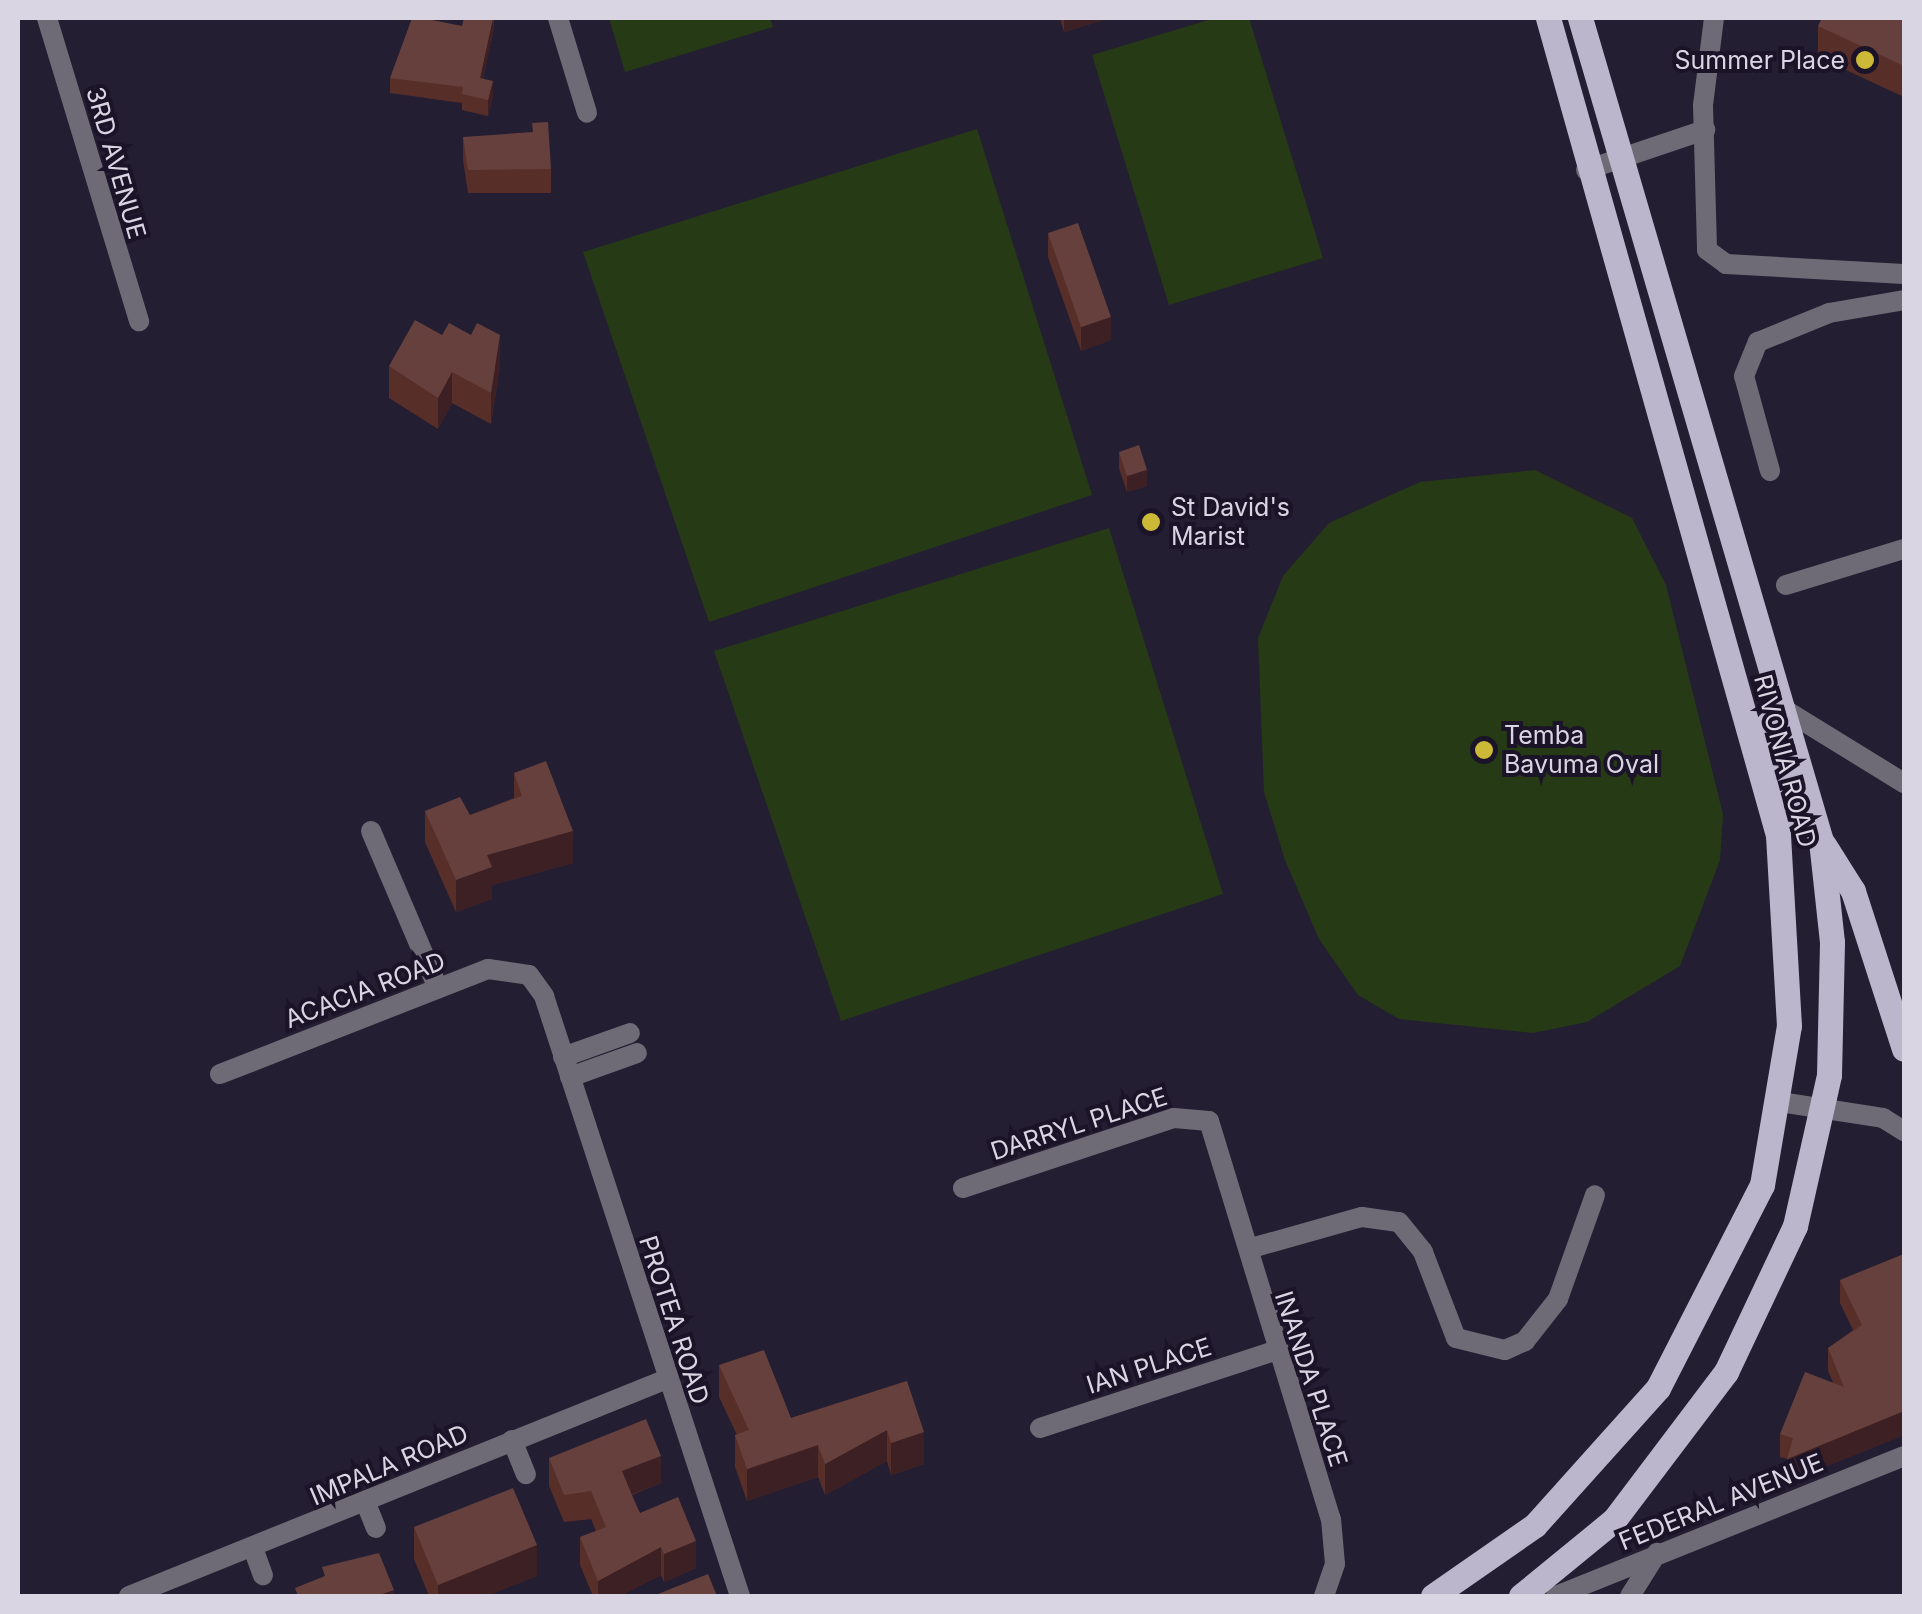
<!DOCTYPE html>
<style>
body{margin:0}
#map{position:relative;width:1922px;height:1614px;overflow:hidden;background:#241e32;font-family:Inter,sans-serif}
div>[style]{position:absolute}
[style*='--x']{left:calc(var(--x)*1px);top:calc(var(--y)*1px);width:calc(var(--w)*1px);rotate:calc(var(--a)*1deg)}
.green>*{inset:0;background:#263a16}
.street>*{height:20px;margin:-10px;padding:0 10px;transform-origin:10px;border-radius:10px;background:#6e6b76}
.primary>*{height:25px;margin:-12.5px;padding:0 12.5px;transform-origin:12.5px;border-radius:12.5px;background:#bbb6cc}
.wall>*{inset:0;background:#582e29}
.shaded-wall>*{inset:0;background:#3d2024}
.building>*{inset:0;background:#66403d}
.dots>*{width:28px;height:28px;translate:-50% -50%;box-sizing:border-box;border:5px solid #1b1428;border-radius:50%}
span{translate:-50% -50%;white-space:nowrap;text-align:center;line-height:1.15;-webkit-text-stroke:8px #1b1428;paint-order:stroke}
.poi-label{font-size:25px;color:#d9d5e2}
.right{translate:-100% -50%;text-align:right}
.left{translate:0 -50%;text-align:left}
.street-label{font-size:25px;color:#d9d5e2}
.frame{position:absolute;inset:0;border:20px solid #d9d5e2;pointer-events:none}
</style>
<div id="map">
<div class="green">
<div style="clip-path:polygon(609px 18px,770px 18px,773px 27px,625px 72px)"></div>
<div style="clip-path:polygon(1215px 18px,1249px 18px,1323px 258px,1169px 305px,1092px 55px)"></div>
<div style="clip-path:polygon(977px 129px,1092px 495px,709px 622px,583px 252px)"></div>
<div style="clip-path:polygon(1535px 470px,1632px 518px,1666px 585px,1723px 814px,1720px 860px,1680px 966px,1587px 1022px,1533px 1033px,1399px 1019px,1358px 995px,1319px 939px,1285px 860px,1264px 792px,1258px 638px,1283px 576px,1329px 523px,1420px 482px)"></div>
<div style="clip-path:polygon(1109px 528px,1223px 894px,841px 1021px,714px 651px)"></div>
</div>
<div class="street">
<div style="--x:47;--y:18;--w:317;--a:73.1"></div>
<div style="--x:558;--y:18;--w:99;--a:73"></div>
<div style="--x:1714;--y:18;--w:88;--a:97.2"></div>
<div style="--x:1703;--y:105;--w:145;--a:88.4"></div>
<div style="--x:1707;--y:250;--w:24;--a:36"></div>
<div style="--x:1726;--y:264;--w:178;--a:3.2"></div>
<div style="--x:1586;--y:170;--w:126;--a:-18.6"></div>
<div style="--x:1770;--y:471;--w:98;--a:-105.3"></div>
<div style="--x:1744;--y:376;--w:37;--a:-68"></div>
<div style="--x:1758;--y:342;--w:77;--a:-22.2"></div>
<div style="--x:1829;--y:313;--w:76;--a:-9.8"></div>
<div style="--x:1786;--y:585;--w:123;--a:-17"></div>
<div style="--x:1782;--y:708;--w:143;--a:31.6"></div>
<div style="--x:371;--y:831;--w:171;--a:66.9"></div>
<div style="--x:563;--y:1057;--w:71;--a:-19.7"></div>
<div style="--x:220;--y:1074;--w:288;--a:-21.4"></div>
<div style="--x:488;--y:969;--w:41;--a:8.3"></div>
<div style="--x:529;--y:975;--w:26;--a:54"></div>
<div style="--x:544;--y:996;--w:631;--a:71.91"></div>
<div style="--x:570;--y:1077;--w:71;--a:-19.7"></div>
<div style="--x:1780;--y:1102;--w:104;--a:8.8"></div>
<div style="--x:1883;--y:1118;--w:25;--a:32"></div>
<div style="--x:963;--y:1188;--w:222;--a:-18.4"></div>
<div style="--x:1174;--y:1118;--w:35;--a:5"></div>
<div style="--x:1209;--y:1121;--w:416;--a:73"></div>
<div style="--x:1331;--y:1519;--w:45;--a:84.9"></div>
<div style="--x:1335;--y:1564;--w:34;--a:109"></div>
<div style="--x:1255;--y:1247;--w:111;--a:-15.7"></div>
<div style="--x:1362;--y:1217;--w:37;--a:8"></div>
<div style="--x:1399;--y:1222;--w:38;--a:51"></div>
<div style="--x:1423;--y:1252;--w:92;--a:69"></div>
<div style="--x:1456;--y:1338;--w:50;--a:13.8"></div>
<div style="--x:1505;--y:1350;--w:22;--a:-24"></div>
<div style="--x:1525;--y:1341;--w:53;--a:-51.8"></div>
<div style="--x:1558;--y:1299;--w:110;--a:-70.4"></div>
<div style="--x:1040;--y:1428;--w:246;--a:-18.2"></div>
<div style="--x:512;--y:1440;--w:37;--a:68"></div>
<div style="--x:365;--y:1501;--w:29;--a:68"></div>
<div style="--x:253;--y:1548;--w:29;--a:70"></div>
<div style="--x:129;--y:1596;--w:580;--a:-21.97"></div>
<div style="--x:1556;--y:1596;--w:375;--a:-21.9"></div>
<div style="--x:1630;--y:1596;--w:51;--a:-57.9"></div>
</div>
<div class="primary">
<div style="--x:1782;--y:708;--w:23;--a:131"></div>
<div style="--x:1767;--y:725;--w:92;--a:76.1"></div>
<div style="--x:1824;--y:845;--w:54;--a:57.8"></div>
<div style="--x:1853;--y:891;--w:166;--a:72.1"></div>
<div style="--x:1433;--y:1596;--w:124;--a:-34.8"></div>
<div style="--x:1535;--y:1525;--w:184;--a:-48.1"></div>
<div style="--x:1658;--y:1388;--w:228;--a:-62.9"></div>
<div style="--x:1762;--y:1185;--w:161;--a:-80.4"></div>
<div style="--x:1789;--y:1026;--w:191;--a:-93.3"></div>
<div style="--x:1778;--y:835;--w:849;--a:-105.72"></div>
<div style="--x:1521;--y:1596;--w:120;--a:-39.3"></div>
<div style="--x:1614;--y:1520;--w:186;--a:-52.9"></div>
<div style="--x:1726;--y:1372;--w:161;--a:-64.7"></div>
<div style="--x:1795;--y:1226;--w:155;--a:-77.3"></div>
<div style="--x:1829;--y:1075;--w:133;--a:-88.7"></div>
<div style="--x:1832;--y:942;--w:102;--a:-96.2"></div>
<div style="--x:1821;--y:841;--w:858;--a:-106.32"></div>
</div>
<div class="wall">
<div style="clip-path:polygon(494px 18px,494px 29px,483px 78px,493px 96px,488px 116px,462px 110px,462px 103px,390px 93px,390px 78px)"></div>
<div style="clip-path:polygon(1060px 18px,1110px 18px,1064px 32px)"></div>
<div style="clip-path:polygon(1904px 18px,1904px 97px,1818px 57px,1818px 26px)"></div>
<div style="clip-path:polygon(463px 137px,551px 169px,551px 193px,468px 193px,463px 160px)"></div>
<div style="clip-path:polygon(1048px 233px,1111px 340px,1081px 351px,1048px 257px)"></div>
<div style="clip-path:polygon(389px 366px,500px 366px,491px 424px,452px 403px,438px 429px,389px 398px)"></div>
<div style="clip-path:polygon(1119px 452px,1147px 486px,1127px 492px,1119px 468px)"></div>
<div style="clip-path:polygon(514px 773px,573px 863px,492px 885px,492px 899px,456px 912px,425px 842px,425px 811px,470px 815px,514px 798px)"></div>
<div style="clip-path:polygon(1904px 1254px,1904px 1435px,1787px 1482px,1787px 1459px,1780px 1457px,1780px 1434px,1833px 1382px,1828px 1371px,1828px 1348px,1853px 1330px,1840px 1303px,1840px 1280px)"></div>
<div style="clip-path:polygon(719px 1365px,791px 1418px,907px 1381px,924px 1464px,891px 1475px,887px 1461px,825px 1495px,818px 1477px,747px 1501px,735px 1467px,735px 1435px,737px 1435px,719px 1397px)"></div>
<div style="clip-path:polygon(549px 1458px,661px 1483px,632px 1495px,640px 1513px,696px 1568px,664px 1582px,661px 1575px,620px 1596px,593px 1596px,580px 1565px,580px 1537px,596px 1531px,591px 1519px,564px 1522px,549px 1486px)"></div>
<div style="clip-path:polygon(414px 1527px,537px 1576px,486px 1596px,429px 1596px,414px 1559px)"></div>
</div>
<div class="shaded-wall">
<div style="clip-path:polygon(493px 18px,494px 29px,480px 93px,480px 78px)"></div>
<div style="clip-path:polygon(1064px 18px,1110px 18px,1064px 32px)"></div>
<div style="clip-path:polygon(493px 81px,493px 96px,488px 116px,488px 100px)"></div>
<div style="clip-path:polygon(1111px 317px,1111px 340px,1081px 351px,1081px 327px)"></div>
<div style="clip-path:polygon(500px 335px,500px 366px,491px 424px,491px 393px)"></div>
<div style="clip-path:polygon(452px 372px,452px 403px,438px 429px,438px 398px)"></div>
<div style="clip-path:polygon(1147px 470px,1147px 486px,1127px 492px,1127px 476px)"></div>
<div style="clip-path:polygon(573px 831px,573px 863px,492px 885px,492px 899px,456px 912px,456px 880px,487px 855px)"></div>
<div style="clip-path:polygon(1904px 1411px,1904px 1435px,1787px 1482px,1787px 1459px)"></div>
<div style="clip-path:polygon(887px 1430px,887px 1461px,825px 1495px,825px 1464px)"></div>
<div style="clip-path:polygon(924px 1432px,924px 1464px,891px 1475px,891px 1443px)"></div>
<div style="clip-path:polygon(818px 1445px,818px 1477px,747px 1501px,747px 1469px)"></div>
<div style="clip-path:polygon(661px 1456px,661px 1483px,622px 1498px,622px 1471px)"></div>
<div style="clip-path:polygon(696px 1541px,696px 1568px,664px 1582px,664px 1554px)"></div>
<div style="clip-path:polygon(537px 1545px,537px 1576px,486px 1596px,438px 1596px,438px 1585px)"></div>
<div style="clip-path:polygon(661px 1547px,661px 1575px,620px 1596px,598px 1596px,598px 1581px)"></div>
<div style="clip-path:polygon(394px 1590px,394px 1596px,377px 1596px)"></div>
</div>
<div class="building">
<div style="clip-path:polygon(412px 18px,422px 18px,462px 26px,464px 18px,493px 18px,480px 78px,493px 81px,488px 100px,462px 94px,463px 87px,390px 78px)"></div>
<div style="clip-path:polygon(1822px 18px,1904px 18px,1904px 66px,1818px 26px)"></div>
<div style="clip-path:polygon(548px 122px,551px 169px,468px 170px,463px 137px,533px 132px,532px 123px)"></div>
<div style="clip-path:polygon(1078px 223px,1111px 317px,1081px 327px,1048px 233px)"></div>
<div style="clip-path:polygon(415px 320px,442px 335px,449px 323px,471px 335px,477px 323px,500px 335px,491px 393px,452px 372px,438px 398px,389px 366px)"></div>
<div style="clip-path:polygon(1139px 445px,1147px 470px,1127px 476px,1119px 452px)"></div>
<div style="clip-path:polygon(546px 761px,573px 831px,487px 855px,492px 867px,456px 880px,425px 811px,460px 797px,470px 815px,522px 796px,514px 773px)"></div>
<div style="clip-path:polygon(1904px 1254px,1904px 1411px,1787px 1459px,1793px 1438px,1780px 1434px,1805px 1372px,1844px 1387px,1828px 1348px,1862px 1325px,1840px 1280px)"></div>
<div style="clip-path:polygon(764px 1350px,791px 1418px,907px 1381px,924px 1432px,891px 1443px,887px 1430px,825px 1464px,818px 1445px,747px 1469px,735px 1435px,749px 1430px,719px 1365px)"></div>
<div style="clip-path:polygon(646px 1419px,661px 1456px,622px 1471px,636px 1505px,640px 1513px,678px 1497px,696px 1541px,664px 1554px,661px 1547px,598px 1581px,580px 1537px,606px 1527px,591px 1491px,564px 1495px,549px 1458px)"></div>
<div style="clip-path:polygon(513px 1488px,537px 1545px,438px 1585px,414px 1527px)"></div>
<div style="clip-path:polygon(379px 1553px,394px 1590px,377px 1596px,298px 1596px,295px 1588px,325px 1576px,322px 1567px)"></div>
<div style="clip-path:polygon(708px 1574px,717px 1596px,653px 1596px)"></div>
</div>
<div class="dots">
<div style="left:1865px;top:60px;background:#cdb938"></div>
<div style="left:1151px;top:522px;background:#cdb938"></div>
<div style="left:1484px;top:750px;background:#cdb938"></div>
</div>
<div class="poi-label">
<span class="right" style="left:1845px;top:60px">Summer Place</span>
<span class="left" style="left:1171px;top:522px">St David's<br>Marist</span>
<span class="left" style="left:1504px;top:750px">Temba<br>Bavuma Oval</span>
</div>
<div class="street-label">
<span style="left:116px;top:163px;rotate:74deg">3RD AVENUE</span>
<span style="left:1785px;top:761px;rotate:75deg">RIVONIA ROAD</span>
<span style="left:365px;top:990px;rotate:-21deg">ACACIA ROAD</span>
<span style="left:1079px;top:1124px;rotate:-18deg">DARRYL PLACE</span>
<span style="left:674px;top:1320px;rotate:72deg">PROTEA ROAD</span>
<span style="left:1149px;top:1366px;rotate:-18deg">IAN PLACE</span>
<span style="left:1311px;top:1379px;rotate:72deg">INANDA PLACE</span>
<span style="left:389px;top:1465px;rotate:-23deg">IMPALA ROAD</span>
<span style="left:1721px;top:1502px;rotate:-22deg">FEDERAL AVENUE</span>
</div>
<div class="frame"></div>
</div>
